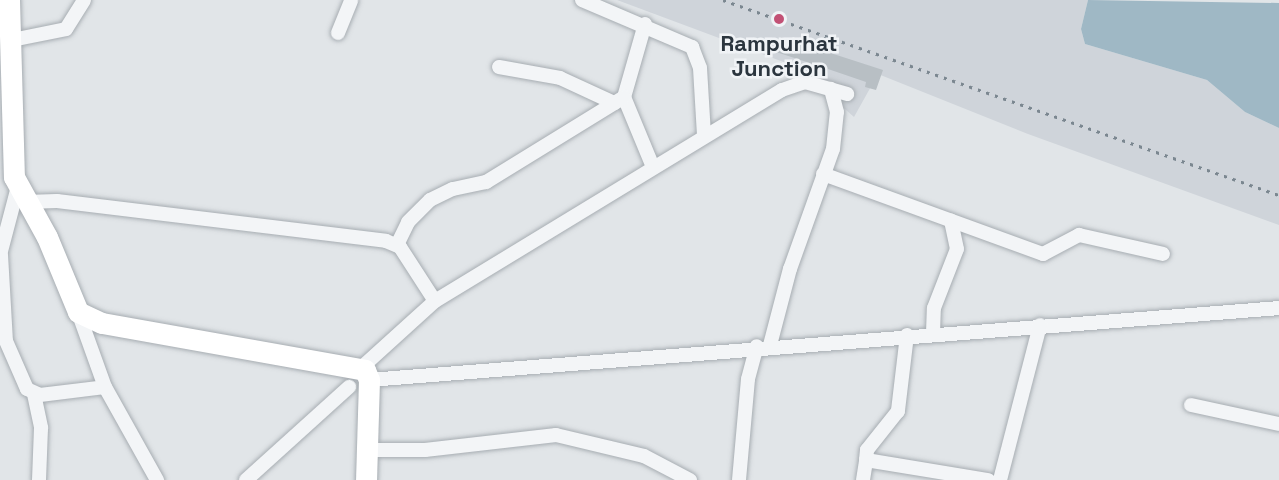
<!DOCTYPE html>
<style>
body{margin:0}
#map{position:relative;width:1279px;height:480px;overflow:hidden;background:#e1e5e8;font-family:"Space Grotesk",sans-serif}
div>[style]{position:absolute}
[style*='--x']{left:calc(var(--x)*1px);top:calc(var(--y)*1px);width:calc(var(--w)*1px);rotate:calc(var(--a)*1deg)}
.built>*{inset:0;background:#cfd4da}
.water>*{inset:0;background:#9fb8c5}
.building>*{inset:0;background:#b8bfc4}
.roads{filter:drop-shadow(0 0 2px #a7adb2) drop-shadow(0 0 2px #a7adb2)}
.minor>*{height:14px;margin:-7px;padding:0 7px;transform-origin:7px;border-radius:7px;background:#f3f5f7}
.highway>*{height:21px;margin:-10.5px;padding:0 10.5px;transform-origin:10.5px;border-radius:10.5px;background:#fff}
.rail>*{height:3px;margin-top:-1.5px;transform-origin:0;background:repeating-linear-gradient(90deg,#7b8790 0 3px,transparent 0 9px)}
.dots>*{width:16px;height:16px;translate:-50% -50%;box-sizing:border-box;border:3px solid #f0f3f6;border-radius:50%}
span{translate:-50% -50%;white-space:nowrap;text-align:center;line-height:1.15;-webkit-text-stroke:5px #f0f3f6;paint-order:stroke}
.poi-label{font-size:22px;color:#2b353e;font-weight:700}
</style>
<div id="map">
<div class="built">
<div style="clip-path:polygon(617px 0,1088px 0,1081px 29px,1085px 44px,1207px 80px,1245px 112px,1279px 128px,1279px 225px,1028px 134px,878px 74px,854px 117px,797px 67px)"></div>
</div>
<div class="water">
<div style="clip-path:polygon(1088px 0,1279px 3px,1279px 128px,1245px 112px,1207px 80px,1085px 44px,1081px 29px)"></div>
</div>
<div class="building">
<div style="clip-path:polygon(781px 37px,883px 70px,876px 90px,865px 87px,866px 82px,828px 69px,827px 75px,814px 71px,816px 65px,776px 52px)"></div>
</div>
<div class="roads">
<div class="minor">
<div style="--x:582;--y:0;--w:120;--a:23.1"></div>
<div style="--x:692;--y:47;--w:22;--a:69"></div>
<div style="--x:700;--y:68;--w:68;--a:86.6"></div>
<div style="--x:645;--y:24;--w:76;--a:106"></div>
<div style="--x:624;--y:97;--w:76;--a:67.5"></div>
<div style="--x:338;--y:33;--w:35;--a:-68"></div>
<div style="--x:12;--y:40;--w:55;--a:-11.5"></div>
<div style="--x:66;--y:29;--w:34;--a:-58"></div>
<div style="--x:499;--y:67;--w:62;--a:10.2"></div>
<div style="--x:560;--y:78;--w:60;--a:24.8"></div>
<div style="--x:823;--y:174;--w:234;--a:20"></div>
<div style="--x:1043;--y:254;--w:41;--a:-27.8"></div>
<div style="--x:1079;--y:235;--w:86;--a:12.7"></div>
<div style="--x:25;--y:202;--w:32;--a:-2"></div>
<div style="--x:57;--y:201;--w:331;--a:6.9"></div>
<div style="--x:386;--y:241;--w:15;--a:23"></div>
<div style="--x:400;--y:247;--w:64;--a:57.1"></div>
<div style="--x:397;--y:245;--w:25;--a:-64"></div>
<div style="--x:408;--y:222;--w:31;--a:-45"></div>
<div style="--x:430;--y:200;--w:25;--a:-26"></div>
<div style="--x:453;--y:189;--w:34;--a:-12"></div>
<div style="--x:486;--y:182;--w:162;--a:-31.6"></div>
<div style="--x:0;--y:255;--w:67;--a:-75.3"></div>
<div style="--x:1;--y:255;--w:86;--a:86.7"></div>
<div style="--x:6;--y:341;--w:52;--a:66.4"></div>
<div style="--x:27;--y:389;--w:14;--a:25"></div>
<div style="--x:40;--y:395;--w:65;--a:-7"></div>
<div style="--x:78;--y:312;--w:80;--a:70.2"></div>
<div style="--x:105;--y:387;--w:107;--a:60.8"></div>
<div style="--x:933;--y:333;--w:25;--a:-88"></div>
<div style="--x:934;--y:308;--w:63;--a:-68.7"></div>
<div style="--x:957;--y:249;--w:29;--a:-102"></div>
<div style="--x:907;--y:335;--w:77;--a:96.8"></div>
<div style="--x:898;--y:411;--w:50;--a:128.5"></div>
<div style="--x:867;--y:450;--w:10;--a:96"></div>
<div style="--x:866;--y:460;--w:124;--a:9.3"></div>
<div style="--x:770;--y:345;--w:79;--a:-75.3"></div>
<div style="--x:790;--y:269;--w:127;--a:-70.3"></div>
<div style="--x:833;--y:149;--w:37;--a:-84"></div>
<div style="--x:837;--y:112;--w:24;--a:-105"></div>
<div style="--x:361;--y:368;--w:100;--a:-42.2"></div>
<div style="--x:435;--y:301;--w:406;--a:-31.3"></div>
<div style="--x:782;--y:90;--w:24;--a:-19"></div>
<div style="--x:805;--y:82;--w:44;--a:15.9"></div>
<div style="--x:369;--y:380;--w:913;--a:-4.52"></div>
<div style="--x:34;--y:394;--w:35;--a:78"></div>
<div style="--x:41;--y:428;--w:52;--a:92.2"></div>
<div style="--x:1191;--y:405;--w:90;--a:12.2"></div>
<div style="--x:366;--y:450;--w:59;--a:0"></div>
<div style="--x:425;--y:450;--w:132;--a:-6.5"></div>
<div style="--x:556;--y:435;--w:90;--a:13.4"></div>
<div style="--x:644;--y:456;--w:52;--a:27.6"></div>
<div style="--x:246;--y:480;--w:139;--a:-42.1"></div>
<div style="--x:739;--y:480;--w:101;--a:-84.9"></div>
<div style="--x:748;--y:379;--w:34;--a:-75"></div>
<div style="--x:863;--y:480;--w:20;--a:-81"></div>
<div style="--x:1000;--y:480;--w:160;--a:-75.5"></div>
</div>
<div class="highway">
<div style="--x:9;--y:0;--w:177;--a:88.4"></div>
<div style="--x:14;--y:177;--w:68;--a:61.2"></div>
<div style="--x:47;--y:237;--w:81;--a:67.5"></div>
<div style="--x:78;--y:312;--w:26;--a:25"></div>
<div style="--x:102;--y:323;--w:267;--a:10.1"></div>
<div style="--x:365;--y:370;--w:11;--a:68"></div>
<div style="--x:369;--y:380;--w:100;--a:91.7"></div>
</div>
</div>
<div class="rail">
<div style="--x:723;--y:0;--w:589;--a:19.33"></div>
</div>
<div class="dots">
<div style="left:779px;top:19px;background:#c25175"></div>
</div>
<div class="poi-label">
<span style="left:779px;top:56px">Rampurhat<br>Junction</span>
</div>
</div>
